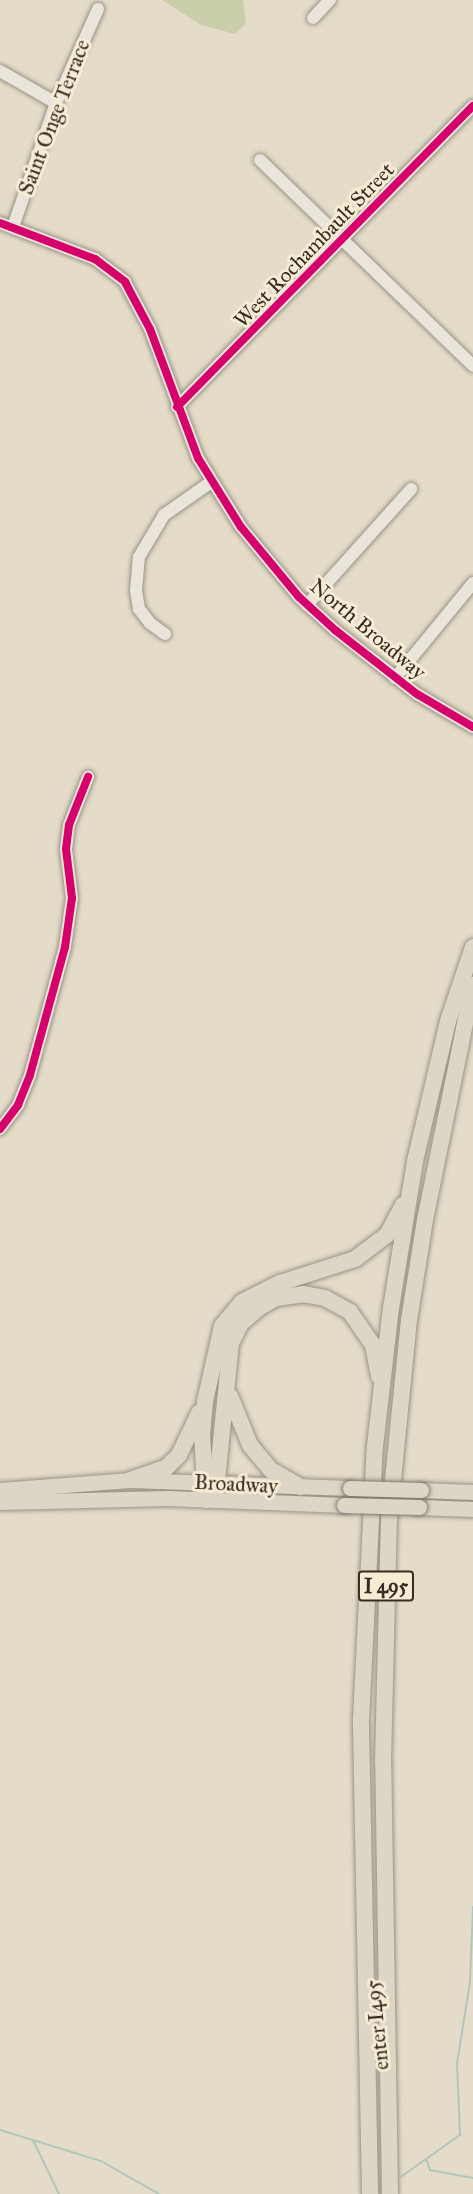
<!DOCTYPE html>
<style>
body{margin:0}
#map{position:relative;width:473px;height:2194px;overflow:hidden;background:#e4dcc8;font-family:"IM FELL Great Primer",serif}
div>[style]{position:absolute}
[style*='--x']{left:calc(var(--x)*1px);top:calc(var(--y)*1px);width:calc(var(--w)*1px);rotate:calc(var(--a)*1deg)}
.green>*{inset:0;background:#cbceab}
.stream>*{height:2px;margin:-1px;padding:0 1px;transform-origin:1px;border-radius:1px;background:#b1c6ba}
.roads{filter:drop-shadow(0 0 2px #999387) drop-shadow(0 0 2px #999387)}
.minor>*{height:12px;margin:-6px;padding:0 6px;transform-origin:6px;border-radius:6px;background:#eae5db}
.major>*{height:15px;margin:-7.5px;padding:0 7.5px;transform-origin:7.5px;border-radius:7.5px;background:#ddd5c5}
.highway>*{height:16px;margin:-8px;padding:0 8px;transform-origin:8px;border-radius:8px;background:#ddd5c5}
.bridges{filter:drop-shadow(0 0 2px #807b71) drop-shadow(0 0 2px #807b71)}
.major-bridge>*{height:15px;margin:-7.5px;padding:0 7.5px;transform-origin:7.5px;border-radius:7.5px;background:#ddd5c5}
.cycleway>*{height:8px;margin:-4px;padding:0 4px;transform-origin:4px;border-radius:4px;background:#d6006c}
span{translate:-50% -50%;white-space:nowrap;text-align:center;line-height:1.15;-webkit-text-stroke:6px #f6ecd3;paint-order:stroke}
.shield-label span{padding:2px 4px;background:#f6ecd3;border:2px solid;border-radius:4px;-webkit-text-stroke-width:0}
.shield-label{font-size:20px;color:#352c23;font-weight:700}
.street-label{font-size:21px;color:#352c23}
</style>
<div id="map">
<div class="green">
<div style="clip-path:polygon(162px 0,243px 0,246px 24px,235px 34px,201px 25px)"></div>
</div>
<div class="stream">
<div style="--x:0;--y:2130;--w:106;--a:17.1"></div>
<div style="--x:101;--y:2161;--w:67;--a:29.6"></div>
<div style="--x:33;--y:2140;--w:60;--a:64.3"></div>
<div style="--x:426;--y:2159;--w:12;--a:70"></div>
<div style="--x:430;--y:2170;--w:44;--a:10.5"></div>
<div style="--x:402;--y:2176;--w:71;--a:-35.3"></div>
<div style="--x:460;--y:2135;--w:71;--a:-92.4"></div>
<div style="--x:457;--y:2064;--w:83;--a:-81"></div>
<div style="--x:470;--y:1982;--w:75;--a:-87.7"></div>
</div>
<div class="roads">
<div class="minor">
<div style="--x:313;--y:18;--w:25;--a:-47"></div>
<div style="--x:0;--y:71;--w:64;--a:29.7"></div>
<div style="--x:260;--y:160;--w:296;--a:44"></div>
<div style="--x:0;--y:223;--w:102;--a:20.8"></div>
<div style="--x:95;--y:259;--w:38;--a:37"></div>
<div style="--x:125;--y:282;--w:53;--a:62"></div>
<div style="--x:150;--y:329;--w:138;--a:69.6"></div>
<div style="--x:198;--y:458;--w:81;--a:58.1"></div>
<div style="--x:241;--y:527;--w:91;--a:50.4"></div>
<div style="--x:299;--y:597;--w:49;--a:42.5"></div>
<div style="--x:335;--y:630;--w:104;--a:38"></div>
<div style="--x:417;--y:694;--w:65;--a:30.5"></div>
<div style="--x:13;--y:227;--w:131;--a:-70.9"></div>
<div style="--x:56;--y:103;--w:103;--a:-65.9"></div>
<div style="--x:177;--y:407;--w:422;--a:-45.5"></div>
<div style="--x:307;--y:605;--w:156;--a:-48.1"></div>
<div style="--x:165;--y:634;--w:19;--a:-144"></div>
<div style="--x:150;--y:623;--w:18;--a:-128"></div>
<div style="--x:139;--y:609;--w:19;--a:-99"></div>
<div style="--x:136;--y:590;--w:33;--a:-85"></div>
<div style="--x:139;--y:557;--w:49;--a:-59.2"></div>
<div style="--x:164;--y:515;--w:57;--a:-35.1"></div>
<div style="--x:395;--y:678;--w:123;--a:-50.6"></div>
<div style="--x:0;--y:1129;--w:30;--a:-53"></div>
<div style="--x:18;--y:1105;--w:32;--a:-68"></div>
<div style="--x:30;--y:1075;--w:133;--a:-74.7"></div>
<div style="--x:65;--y:947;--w:49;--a:-81.9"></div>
<div style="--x:72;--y:898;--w:49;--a:-97"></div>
<div style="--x:66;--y:849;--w:24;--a:-83"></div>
<div style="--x:69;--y:825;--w:52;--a:-68.4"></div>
</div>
<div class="major">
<div style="--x:0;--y:1490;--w:130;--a:-4.4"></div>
<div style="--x:130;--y:1480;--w:220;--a:2.1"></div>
<div style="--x:421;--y:1490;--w:52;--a:2.2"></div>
<div style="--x:0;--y:1502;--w:168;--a:-1.4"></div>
<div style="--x:168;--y:1498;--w:176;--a:2.3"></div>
<div style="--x:419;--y:1507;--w:54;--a:2.1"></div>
</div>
<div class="highway">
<div style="--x:230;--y:1396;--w:53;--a:67.8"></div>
<div style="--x:250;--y:1445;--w:33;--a:50"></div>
<div style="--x:271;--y:1470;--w:34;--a:30"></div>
<div style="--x:130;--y:1480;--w:39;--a:-19"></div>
<div style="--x:167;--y:1467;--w:17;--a:-45"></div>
<div style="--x:179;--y:1455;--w:47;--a:-64.5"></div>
<div style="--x:206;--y:1500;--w:65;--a:-93.5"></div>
<div style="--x:202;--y:1435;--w:34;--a:-85"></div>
<div style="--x:205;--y:1401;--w:77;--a:-77.2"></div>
<div style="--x:222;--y:1326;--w:31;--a:-50"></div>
<div style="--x:242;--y:1302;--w:42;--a:-26.6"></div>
<div style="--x:280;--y:1283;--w:79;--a:-17.7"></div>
<div style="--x:355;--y:1259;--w:40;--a:-37"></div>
<div style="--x:387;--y:1235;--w:34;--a:-62"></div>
<div style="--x:215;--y:1500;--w:158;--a:-84.2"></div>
<div style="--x:231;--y:1343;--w:22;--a:-63"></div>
<div style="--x:241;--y:1323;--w:25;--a:-40"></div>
<div style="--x:260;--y:1307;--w:18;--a:-29"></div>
<div style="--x:276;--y:1298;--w:27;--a:-8"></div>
<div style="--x:303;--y:1294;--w:22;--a:10"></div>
<div style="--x:325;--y:1298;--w:29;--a:29"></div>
<div style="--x:350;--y:1312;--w:40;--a:55.1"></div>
<div style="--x:373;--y:1345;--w:32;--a:79"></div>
<div style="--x:370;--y:2194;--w:475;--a:-91.1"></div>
<div style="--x:361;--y:1719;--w:273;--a:-87.1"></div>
<div style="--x:375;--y:1446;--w:139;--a:-83.4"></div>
<div style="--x:391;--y:1308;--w:149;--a:-80.7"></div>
<div style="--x:415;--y:1161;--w:144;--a:-76.7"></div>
<div style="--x:448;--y:1021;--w:78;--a:-71.3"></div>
<div style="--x:390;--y:2194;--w:432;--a:-90.9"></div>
<div style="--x:383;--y:1762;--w:242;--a:-88.6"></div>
<div style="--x:389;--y:1520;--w:201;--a:-84.3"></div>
<div style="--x:409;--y:1320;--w:101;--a:-80.9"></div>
<div style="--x:425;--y:1220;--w:240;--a:-78.5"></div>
</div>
</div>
<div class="bridges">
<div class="major-bridge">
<div style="--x:350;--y:1488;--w:71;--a:1.6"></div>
<div style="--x:344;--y:1505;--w:75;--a:1.5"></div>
</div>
</div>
<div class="cycleway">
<div style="--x:0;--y:223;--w:102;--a:20.8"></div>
<div style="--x:95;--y:259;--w:38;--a:37"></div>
<div style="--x:125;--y:282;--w:53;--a:62"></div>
<div style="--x:150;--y:329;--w:138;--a:69.6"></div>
<div style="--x:198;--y:458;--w:81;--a:58.1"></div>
<div style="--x:241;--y:527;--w:91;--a:50.4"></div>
<div style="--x:299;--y:597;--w:49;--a:42.5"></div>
<div style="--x:335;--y:630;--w:104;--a:38"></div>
<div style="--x:417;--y:694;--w:65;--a:30.5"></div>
<div style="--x:177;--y:407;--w:422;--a:-45.5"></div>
<div style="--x:0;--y:1129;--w:30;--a:-53"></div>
<div style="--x:18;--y:1105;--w:32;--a:-68"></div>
<div style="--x:30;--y:1075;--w:133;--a:-74.7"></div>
<div style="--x:65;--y:947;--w:49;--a:-81.9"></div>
<div style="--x:72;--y:898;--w:49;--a:-97"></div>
<div style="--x:66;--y:849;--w:24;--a:-83"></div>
<div style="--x:69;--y:825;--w:52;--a:-68.4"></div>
</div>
<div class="shield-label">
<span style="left:386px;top:1586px">I 495</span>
</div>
<div class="street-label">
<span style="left:54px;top:117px;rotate:-69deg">Saint Onge Terrace</span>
<span style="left:314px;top:245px;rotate:-46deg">West Rochambault Street</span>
<span style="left:368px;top:629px;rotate:40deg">North Broadway</span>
<span style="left:236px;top:1484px;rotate:3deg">Broadway</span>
<span style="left:377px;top:2025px;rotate:-96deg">enter I495</span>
</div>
</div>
